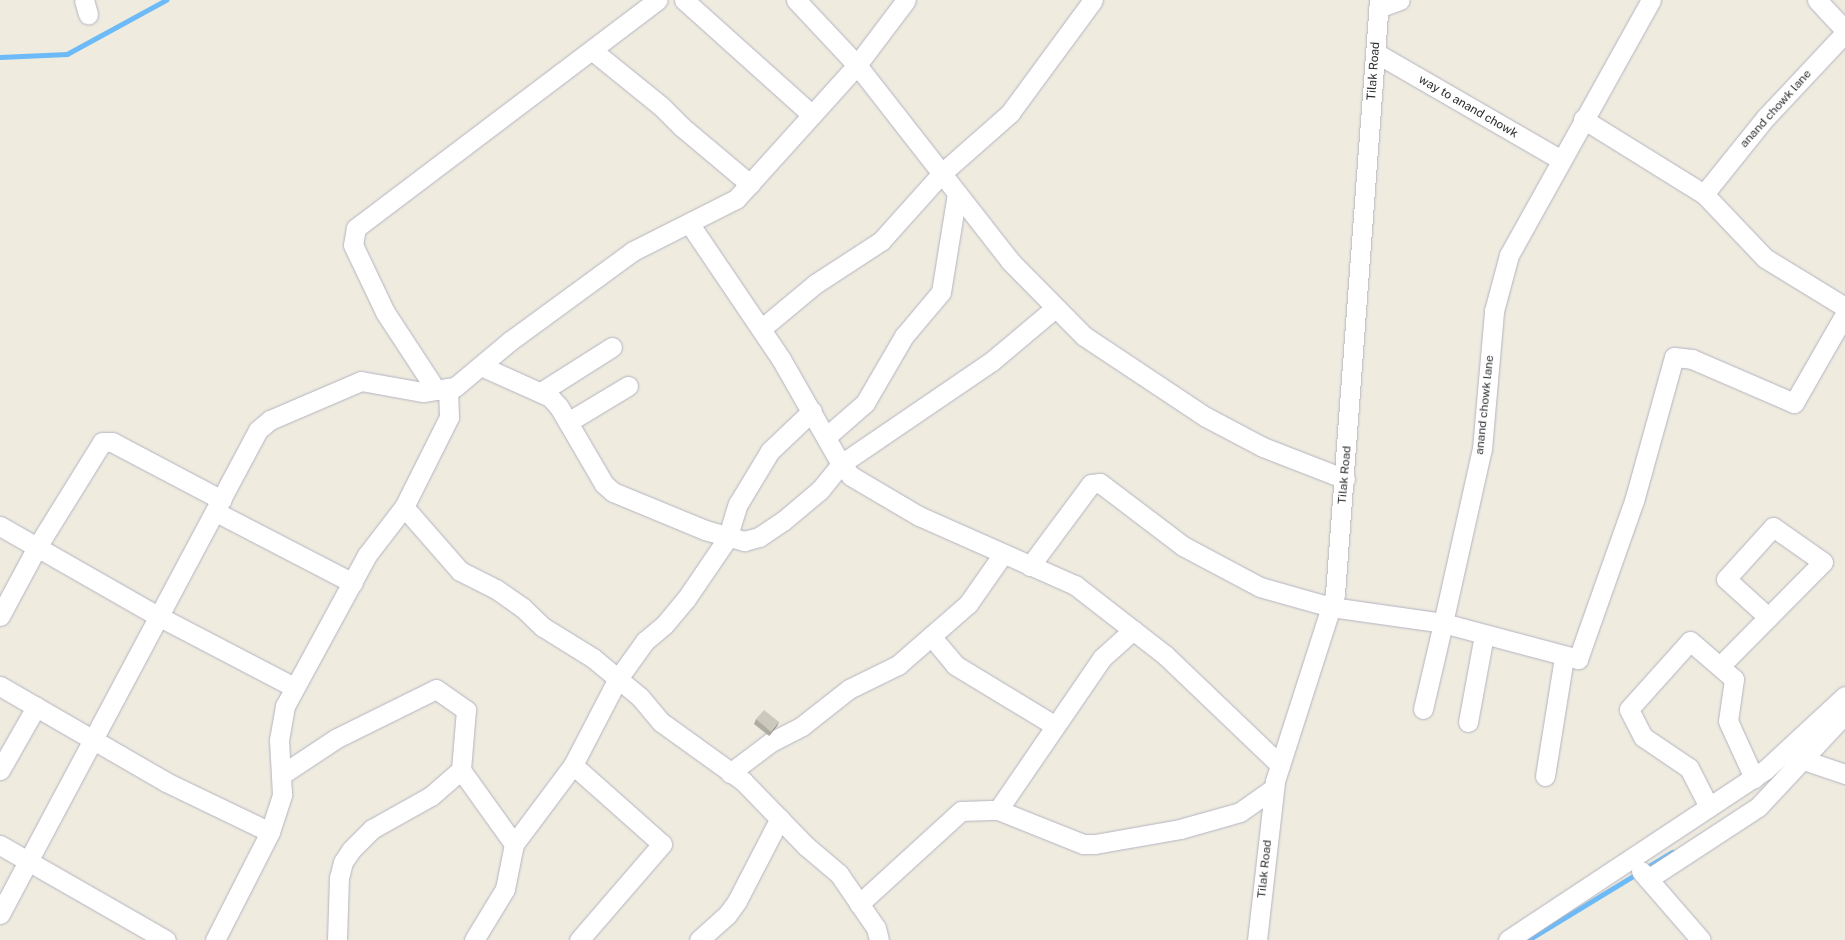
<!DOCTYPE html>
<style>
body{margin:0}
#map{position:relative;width:1845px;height:940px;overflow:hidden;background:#efebdf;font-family:"Public Sans",sans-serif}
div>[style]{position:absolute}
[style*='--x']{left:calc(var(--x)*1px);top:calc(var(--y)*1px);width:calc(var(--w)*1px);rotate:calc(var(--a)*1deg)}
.stream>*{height:4.5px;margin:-2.25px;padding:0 2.25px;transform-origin:2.25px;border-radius:2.25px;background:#6cbaf7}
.roads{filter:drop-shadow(0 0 1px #b3b3c1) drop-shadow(0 0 1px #b3b3c1)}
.minor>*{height:19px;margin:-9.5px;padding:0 9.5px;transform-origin:9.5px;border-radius:9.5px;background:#fff}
.wall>*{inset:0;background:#afada3}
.shaded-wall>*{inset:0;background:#8e8d84}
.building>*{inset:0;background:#cbc9bd}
span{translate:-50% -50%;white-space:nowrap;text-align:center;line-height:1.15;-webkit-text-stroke:4.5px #fff;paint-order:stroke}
.street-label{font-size:12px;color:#2d2d2d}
</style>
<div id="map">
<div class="stream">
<div style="--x:0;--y:57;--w:67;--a:-2.6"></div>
<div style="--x:67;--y:54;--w:113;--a:-28.6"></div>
<div style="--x:1644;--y:869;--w:33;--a:-31"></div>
<div style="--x:1528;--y:940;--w:129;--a:-31.3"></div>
</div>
<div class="roads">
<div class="minor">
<div style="--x:84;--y:0;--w:15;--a:74"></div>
<div style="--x:684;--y:0;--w:172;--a:41.9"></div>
<div style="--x:796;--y:0;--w:89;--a:46.8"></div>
<div style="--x:857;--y:65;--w:249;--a:52"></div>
<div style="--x:1010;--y:261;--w:105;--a:45.4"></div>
<div style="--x:1084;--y:336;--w:146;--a:33.6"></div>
<div style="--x:1206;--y:417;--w:64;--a:27.8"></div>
<div style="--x:1263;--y:447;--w:88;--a:21.3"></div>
<div style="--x:1817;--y:0;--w:41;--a:47"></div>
<div style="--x:1378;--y:8;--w:23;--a:-20"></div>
<div style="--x:593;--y:51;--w:87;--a:39"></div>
<div style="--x:661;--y:106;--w:30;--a:45"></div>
<div style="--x:682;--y:127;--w:89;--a:40"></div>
<div style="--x:1376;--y:53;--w:214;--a:30"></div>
<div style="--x:1583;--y:119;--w:142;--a:31.8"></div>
<div style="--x:1704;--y:194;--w:99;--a:-51.2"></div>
<div style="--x:1766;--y:117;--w:115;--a:-46.8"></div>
<div style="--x:1704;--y:194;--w:88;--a:46.4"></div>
<div style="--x:1765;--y:258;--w:94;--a:31.5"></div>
<div style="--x:689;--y:223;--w:164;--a:55.9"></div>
<div style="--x:781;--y:359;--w:121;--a:60.3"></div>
<div style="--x:841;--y:464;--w:16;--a:50"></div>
<div style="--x:851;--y:476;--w:79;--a:30.5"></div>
<div style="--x:919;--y:516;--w:171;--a:23.9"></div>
<div style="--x:1075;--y:585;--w:114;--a:37.9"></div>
<div style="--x:1165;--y:655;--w:159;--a:43.7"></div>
<div style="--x:761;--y:329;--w:70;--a:-39.8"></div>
<div style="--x:815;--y:284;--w:79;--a:-33.1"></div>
<div style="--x:881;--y:241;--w:91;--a:-48.1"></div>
<div style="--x:942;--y:173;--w:91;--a:-41.4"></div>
<div style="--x:1010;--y:113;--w:140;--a:-53.7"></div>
<div style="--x:481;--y:366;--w:76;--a:24.2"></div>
<div style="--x:550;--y:397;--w:13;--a:48"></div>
<div style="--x:559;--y:407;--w:89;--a:59.7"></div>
<div style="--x:604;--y:484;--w:12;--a:42"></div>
<div style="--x:613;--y:492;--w:100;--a:22.4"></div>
<div style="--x:705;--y:530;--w:41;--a:15.8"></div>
<div style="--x:744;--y:541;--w:16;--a:-15"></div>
<div style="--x:759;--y:537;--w:29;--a:-34"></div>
<div style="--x:783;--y:521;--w:48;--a:-40"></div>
<div style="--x:820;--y:490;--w:33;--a:-51"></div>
<div style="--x:841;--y:464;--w:183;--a:-34.3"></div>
<div style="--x:992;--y:361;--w:82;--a:-40.1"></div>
<div style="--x:436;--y:390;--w:93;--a:-123.2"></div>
<div style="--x:385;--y:312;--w:74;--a:-115.5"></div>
<div style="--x:353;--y:245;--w:17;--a:-80"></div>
<div style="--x:356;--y:228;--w:378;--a:-37.1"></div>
<div style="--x:541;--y:392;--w:84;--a:-32.4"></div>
<div style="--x:568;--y:422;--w:70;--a:-31"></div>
<div style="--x:826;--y:437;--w:52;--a:-41.1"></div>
<div style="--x:865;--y:403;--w:78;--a:-59.8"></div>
<div style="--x:904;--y:336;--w:57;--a:-49.9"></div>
<div style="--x:941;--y:292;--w:100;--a:-80.8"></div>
<div style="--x:404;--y:507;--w:85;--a:48.8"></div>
<div style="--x:460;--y:571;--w:40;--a:26.6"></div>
<div style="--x:496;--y:589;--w:32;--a:35"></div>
<div style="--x:522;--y:607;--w:29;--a:44"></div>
<div style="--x:543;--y:627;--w:59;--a:31.8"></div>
<div style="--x:593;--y:658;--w:61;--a:39.7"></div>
<div style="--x:640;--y:697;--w:33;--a:50"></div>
<div style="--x:661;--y:722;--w:101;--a:35.7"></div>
<div style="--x:743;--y:781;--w:91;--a:45.9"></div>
<div style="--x:806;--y:846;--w:43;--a:40.3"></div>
<div style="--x:839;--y:874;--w:65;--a:55.6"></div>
<div style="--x:876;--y:928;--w:12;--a:76"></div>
<div style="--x:216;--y:512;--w:154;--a:27.4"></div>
<div style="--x:0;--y:526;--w:182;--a:29.7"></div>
<div style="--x:158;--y:616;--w:153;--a:27.6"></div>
<div style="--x:1030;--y:566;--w:102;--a:-53.4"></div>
<div style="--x:1091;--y:484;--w:9;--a:-6"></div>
<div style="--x:1100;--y:483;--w:104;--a:37.2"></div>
<div style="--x:1183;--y:546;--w:87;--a:28"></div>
<div style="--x:1260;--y:587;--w:74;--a:15.7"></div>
<div style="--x:1331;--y:607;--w:113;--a:8.1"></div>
<div style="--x:1443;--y:623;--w:178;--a:-77.4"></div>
<div style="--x:1482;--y:449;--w:139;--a:-85"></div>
<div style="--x:1494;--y:311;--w:58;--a:-75"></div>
<div style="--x:1509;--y:255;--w:292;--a:-60.9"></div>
<div style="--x:0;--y:616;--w:78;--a:-61.8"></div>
<div style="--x:37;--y:547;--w:123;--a:-58.2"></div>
<div style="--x:102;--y:442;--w:10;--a:0"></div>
<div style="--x:112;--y:442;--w:124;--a:27.8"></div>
<div style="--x:931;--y:636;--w:38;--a:50"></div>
<div style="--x:955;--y:665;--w:116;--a:31.2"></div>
<div style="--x:1720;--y:666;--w:146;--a:-45.3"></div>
<div style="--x:1823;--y:562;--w:61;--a:-145"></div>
<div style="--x:1773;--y:527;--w:70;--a:132.1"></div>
<div style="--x:1726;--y:579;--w:57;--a:42.1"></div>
<div style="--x:0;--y:686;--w:192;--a:30"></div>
<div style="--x:166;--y:782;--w:115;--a:25.7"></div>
<div style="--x:1423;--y:709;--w:88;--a:-76.9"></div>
<div style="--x:1443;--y:623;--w:140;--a:14.9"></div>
<div style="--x:1578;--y:659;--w:168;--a:-70.5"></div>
<div style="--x:1634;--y:501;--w:149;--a:-74.5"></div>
<div style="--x:1674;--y:357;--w:18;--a:6"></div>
<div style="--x:1692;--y:359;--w:111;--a:23.3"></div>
<div style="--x:1794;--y:403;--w:103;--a:-60.2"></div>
<div style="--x:1468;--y:722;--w:88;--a:-79.6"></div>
<div style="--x:1792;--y:756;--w:56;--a:18.8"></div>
<div style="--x:573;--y:765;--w:119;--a:41.6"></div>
<div style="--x:662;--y:844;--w:127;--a:130.8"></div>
<div style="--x:0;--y:770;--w:73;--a:-60.3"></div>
<div style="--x:730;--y:773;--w:51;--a:-37.1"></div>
<div style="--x:771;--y:742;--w:35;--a:-27"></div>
<div style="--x:802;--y:726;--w:60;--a:-38.2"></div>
<div style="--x:849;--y:689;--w:55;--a:-26.1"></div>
<div style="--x:898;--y:665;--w:93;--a:-41.1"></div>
<div style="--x:968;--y:604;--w:61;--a:-55"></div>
<div style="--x:281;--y:775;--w:67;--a:-33.5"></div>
<div style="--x:337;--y:738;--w:110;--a:-26.3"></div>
<div style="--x:436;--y:689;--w:37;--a:35"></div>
<div style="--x:466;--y:710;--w:60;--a:94.8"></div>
<div style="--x:1545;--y:776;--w:121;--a:-80.9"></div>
<div style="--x:1709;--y:807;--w:44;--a:-117.1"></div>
<div style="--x:1689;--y:768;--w:55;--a:-146"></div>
<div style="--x:1643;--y:737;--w:31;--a:-117"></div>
<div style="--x:1629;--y:709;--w:91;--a:-48.1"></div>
<div style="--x:1690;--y:641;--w:58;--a:40.8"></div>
<div style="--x:1734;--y:679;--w:42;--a:98.1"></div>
<div style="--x:1728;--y:721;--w:63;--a:65.5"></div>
<div style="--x:998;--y:810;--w:184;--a:-55.6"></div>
<div style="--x:1102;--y:658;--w:42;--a:-42.1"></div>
<div style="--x:0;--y:845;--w:191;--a:29.8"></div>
<div style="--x:1641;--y:871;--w:91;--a:49"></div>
<div style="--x:1648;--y:879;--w:131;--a:-33.2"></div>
<div style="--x:1758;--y:807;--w:127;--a:-46.9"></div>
<div style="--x:859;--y:904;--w:138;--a:-42.4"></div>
<div style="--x:961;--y:811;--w:37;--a:-2"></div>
<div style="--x:998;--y:810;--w:92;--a:21.8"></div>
<div style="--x:1083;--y:844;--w:12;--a:0"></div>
<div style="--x:1095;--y:844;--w:86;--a:-10"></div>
<div style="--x:1180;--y:829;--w:62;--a:-15.8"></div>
<div style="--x:1240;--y:812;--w:42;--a:-35.2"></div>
<div style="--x:0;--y:914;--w:548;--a:-61.94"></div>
<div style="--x:258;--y:430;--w:16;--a:-40"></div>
<div style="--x:270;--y:420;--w:99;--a:-23.2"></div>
<div style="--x:361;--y:381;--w:63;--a:10.1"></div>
<div style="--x:423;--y:392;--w:32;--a:-9"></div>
<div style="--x:455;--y:387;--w:72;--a:-39.9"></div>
<div style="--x:510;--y:341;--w:152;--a:-36.2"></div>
<div style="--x:633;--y:251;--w:115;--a:-26.8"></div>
<div style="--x:736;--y:199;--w:181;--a:-47.9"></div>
<div style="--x:857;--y:65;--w:81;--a:-53"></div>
<div style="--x:215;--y:940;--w:121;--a:-63"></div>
<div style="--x:270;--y:832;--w:40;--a:-72"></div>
<div style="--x:282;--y:794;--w:54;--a:-93.2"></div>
<div style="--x:279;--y:740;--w:35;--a:-80"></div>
<div style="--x:285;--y:706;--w:172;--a:-61.5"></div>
<div style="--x:367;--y:555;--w:61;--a:-52.4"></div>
<div style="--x:404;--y:507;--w:101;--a:-63.4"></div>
<div style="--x:449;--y:417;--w:29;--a:-92"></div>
<div style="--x:337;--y:940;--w:62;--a:-88.2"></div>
<div style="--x:339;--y:878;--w:16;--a:-76"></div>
<div style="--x:343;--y:862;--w:14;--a:-56"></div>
<div style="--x:351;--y:850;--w:30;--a:-45"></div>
<div style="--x:372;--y:829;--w:68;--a:-29.2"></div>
<div style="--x:431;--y:796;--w:40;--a:-41"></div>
<div style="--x:461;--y:770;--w:91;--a:54.4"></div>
<div style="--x:474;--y:940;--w:60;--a:-58.7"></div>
<div style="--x:505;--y:889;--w:46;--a:-78.7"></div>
<div style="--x:514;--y:844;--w:99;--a:-53.2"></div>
<div style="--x:573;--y:765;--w:96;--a:-62.6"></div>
<div style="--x:617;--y:680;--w:48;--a:-54.3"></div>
<div style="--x:645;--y:641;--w:26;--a:-40"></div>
<div style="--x:665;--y:624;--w:33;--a:-50"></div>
<div style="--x:686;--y:599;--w:73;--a:-55.7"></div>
<div style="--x:727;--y:539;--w:37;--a:-73"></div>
<div style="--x:738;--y:504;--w:62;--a:-58.9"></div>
<div style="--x:770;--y:451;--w:58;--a:-43.6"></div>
<div style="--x:699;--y:940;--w:38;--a:-42"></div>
<div style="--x:727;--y:915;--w:17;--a:-54"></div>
<div style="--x:737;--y:901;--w:93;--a:-62.6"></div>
<div style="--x:1257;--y:940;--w:160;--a:-83.5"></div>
<div style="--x:1275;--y:781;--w:196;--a:-72.2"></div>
<div style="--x:1335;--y:594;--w:596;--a:-85.76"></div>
<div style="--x:1508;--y:940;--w:308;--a:-33.5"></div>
<div style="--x:1765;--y:770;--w:109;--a:-42.8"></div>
</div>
</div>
<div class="wall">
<div style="clip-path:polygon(756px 719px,779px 722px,777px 726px,769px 736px,754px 724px)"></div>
</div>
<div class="shaded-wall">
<div style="clip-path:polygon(779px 722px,777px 726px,769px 736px,771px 732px)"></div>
</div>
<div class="building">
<div style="clip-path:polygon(764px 710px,779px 722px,771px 732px,756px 719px)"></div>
</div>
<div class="street-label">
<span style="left:1374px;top:71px;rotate:-86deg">Tilak Road</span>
<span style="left:1468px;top:107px;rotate:30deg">way to anand chowk</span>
<span style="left:1776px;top:109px;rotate:-48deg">anand chowk lane</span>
<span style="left:1485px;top:405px;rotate:-84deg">anand chowk lane</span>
<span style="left:1345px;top:475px;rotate:-85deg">Tilak Road</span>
<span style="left:1265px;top:869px;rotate:-84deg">Tilak Road</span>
</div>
</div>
